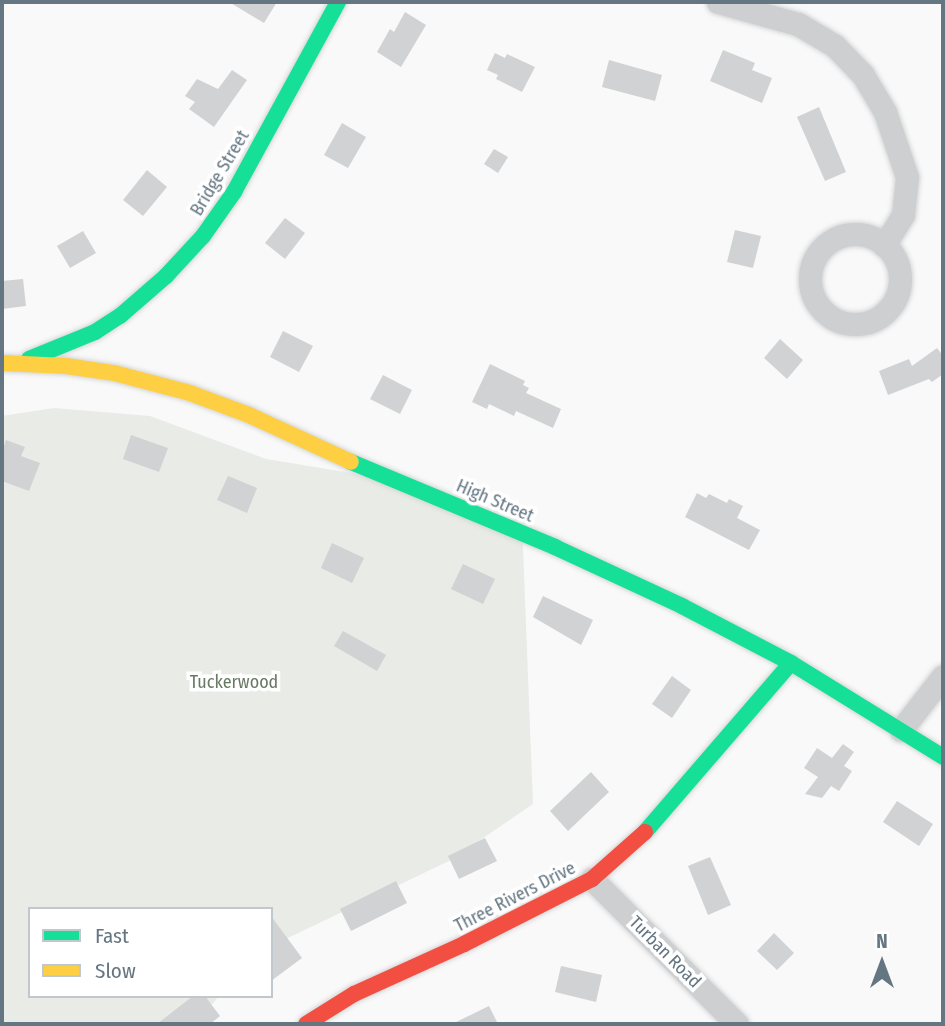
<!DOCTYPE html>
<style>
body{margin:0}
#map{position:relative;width:945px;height:1026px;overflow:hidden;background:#f9f9f9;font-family:"Fira Sans Condensed",sans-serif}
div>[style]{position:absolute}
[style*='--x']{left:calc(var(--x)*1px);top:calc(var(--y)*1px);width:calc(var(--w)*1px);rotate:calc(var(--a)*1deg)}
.green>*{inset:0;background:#e8ebe6}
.building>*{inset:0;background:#d0d2d3}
.roads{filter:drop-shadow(0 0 2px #d5d6d7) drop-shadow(0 0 2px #d5d6d7)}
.street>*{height:23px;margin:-11.5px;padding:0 11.5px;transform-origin:11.5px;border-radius:11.5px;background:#cecfd0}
.street>.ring{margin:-11.5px;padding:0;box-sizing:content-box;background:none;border:23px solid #cecfd0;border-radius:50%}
.fast>*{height:16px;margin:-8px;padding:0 8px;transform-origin:8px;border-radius:8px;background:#16e098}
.slow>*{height:16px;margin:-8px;padding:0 8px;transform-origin:8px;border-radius:8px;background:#ffcf43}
.jam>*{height:16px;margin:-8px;padding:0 8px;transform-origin:8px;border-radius:8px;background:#f24e42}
span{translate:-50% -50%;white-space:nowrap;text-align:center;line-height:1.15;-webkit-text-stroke:7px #fff;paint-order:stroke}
.street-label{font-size:18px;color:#657683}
.park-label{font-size:18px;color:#687a64}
.frame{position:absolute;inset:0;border:4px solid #657683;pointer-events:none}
.legend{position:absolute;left:28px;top:907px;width:245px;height:91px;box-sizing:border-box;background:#fff;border:2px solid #c1c8cd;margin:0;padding:9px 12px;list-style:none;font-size:21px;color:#657683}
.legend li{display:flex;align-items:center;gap:14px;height:35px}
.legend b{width:35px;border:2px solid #c1c8cd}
.north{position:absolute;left:847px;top:928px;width:70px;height:70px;-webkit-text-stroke:5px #fff;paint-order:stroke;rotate:0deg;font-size:19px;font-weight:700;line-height:28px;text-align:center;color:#657683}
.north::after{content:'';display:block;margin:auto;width:24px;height:32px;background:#657683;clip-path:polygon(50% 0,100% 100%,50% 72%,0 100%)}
</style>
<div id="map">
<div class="green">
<div style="clip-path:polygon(54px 408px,150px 416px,266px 459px,400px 481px,522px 523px,533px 804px,451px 860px,271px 946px,271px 909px,30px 909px,30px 996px,219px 996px,196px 1024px,2px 1024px,2px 416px)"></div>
</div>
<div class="building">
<div style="clip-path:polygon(229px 2px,277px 2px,264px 23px)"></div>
<div style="clip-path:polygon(405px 12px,426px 25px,401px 67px,377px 52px,390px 29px,394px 32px)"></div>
<div style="clip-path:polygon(723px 50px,755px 63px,752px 70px,772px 78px,762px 103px,710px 81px)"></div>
<div style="clip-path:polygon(495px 53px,505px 58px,507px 54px,535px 67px,522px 92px,496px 79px,498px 75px,487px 70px)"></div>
<div style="clip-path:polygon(609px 60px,662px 75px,655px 101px,602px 87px)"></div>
<div style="clip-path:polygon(232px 70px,247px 80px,214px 127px,189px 109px,195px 102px,185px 96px,197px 79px,218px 89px)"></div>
<div style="clip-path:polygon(819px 107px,846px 172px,825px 181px,797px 117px)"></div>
<div style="clip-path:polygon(342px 123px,366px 137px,348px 168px,324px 155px)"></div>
<div style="clip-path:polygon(494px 149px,508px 157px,498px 173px,484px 164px)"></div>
<div style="clip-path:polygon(147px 170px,167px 187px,143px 216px,123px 200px)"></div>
<div style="clip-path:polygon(285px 218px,305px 233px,285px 259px,265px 243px)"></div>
<div style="clip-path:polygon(735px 230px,761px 236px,753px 268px,727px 262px)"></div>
<div style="clip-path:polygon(83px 231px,96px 253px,70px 268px,57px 246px)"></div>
<div style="clip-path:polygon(23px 279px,26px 306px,2px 309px,2px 281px)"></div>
<div style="clip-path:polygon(283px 331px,313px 346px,299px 372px,270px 357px)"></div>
<div style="clip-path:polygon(780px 339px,803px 360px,787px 379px,764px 358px)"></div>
<div style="clip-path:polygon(937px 348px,943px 356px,943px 374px,932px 382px,929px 379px,888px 395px,879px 371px,909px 359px,912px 366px)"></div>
<div style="clip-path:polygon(490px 364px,525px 381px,523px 385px,529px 388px,526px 393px,561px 409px,553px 428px,516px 411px,514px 416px,489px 404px,487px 409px,472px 402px)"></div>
<div style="clip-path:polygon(383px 375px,412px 390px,400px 414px,370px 399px)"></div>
<div style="clip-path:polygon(131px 435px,168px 448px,159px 472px,123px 459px)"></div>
<div style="clip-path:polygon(6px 440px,25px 447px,21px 456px,40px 463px,29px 491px,2px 481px,2px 452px)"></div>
<div style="clip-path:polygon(228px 476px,257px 488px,247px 513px,217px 500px)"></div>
<div style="clip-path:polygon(697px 493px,706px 498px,709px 494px,727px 503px,729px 499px,743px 506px,737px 518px,760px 530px,749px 550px,685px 517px)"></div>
<div style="clip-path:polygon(332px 543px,364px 558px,352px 583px,321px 568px)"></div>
<div style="clip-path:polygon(463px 564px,495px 579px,483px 604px,451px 589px)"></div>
<div style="clip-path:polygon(543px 596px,593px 620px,581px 645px,533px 617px)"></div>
<div style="clip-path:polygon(343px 631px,386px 655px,377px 671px,334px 646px)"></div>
<div style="clip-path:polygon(672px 676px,691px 690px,672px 718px,652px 704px)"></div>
<div style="clip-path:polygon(843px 744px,854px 752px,844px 766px,852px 771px,839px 791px,831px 786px,822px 798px,805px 794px,818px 777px,804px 768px,817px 748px,832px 758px)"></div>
<div style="clip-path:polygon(591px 772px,609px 792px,568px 831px,550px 811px)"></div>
<div style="clip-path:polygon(897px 801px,933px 824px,919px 846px,883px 822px)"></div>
<div style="clip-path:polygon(485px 838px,497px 861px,459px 879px,448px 856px)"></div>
<div style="clip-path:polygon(710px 857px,731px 905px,708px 915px,688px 866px)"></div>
<div style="clip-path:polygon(396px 881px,407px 903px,351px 931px,340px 909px)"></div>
<div style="clip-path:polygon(271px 916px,302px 958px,271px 981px)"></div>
<div style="clip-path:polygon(774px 933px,794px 953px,777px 970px,757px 951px)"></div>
<div style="clip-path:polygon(561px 966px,602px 975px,596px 1002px,555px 992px)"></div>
<div style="clip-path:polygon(193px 996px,205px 996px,220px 1016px,210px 1024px,157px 1024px)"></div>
<div style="clip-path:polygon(489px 1006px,498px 1024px,452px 1024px)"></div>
</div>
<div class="roads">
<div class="street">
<div style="--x:718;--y:2;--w:83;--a:15.4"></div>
<div style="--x:798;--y:24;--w:43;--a:30.7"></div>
<div style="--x:835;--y:46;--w:40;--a:46"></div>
<div style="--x:863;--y:75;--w:43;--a:59.3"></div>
<div style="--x:885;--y:112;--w:69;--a:71.3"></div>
<div style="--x:907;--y:177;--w:38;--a:96"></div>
<div style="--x:903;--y:215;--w:36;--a:122"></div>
<div class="ring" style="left:810px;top:234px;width:67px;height:67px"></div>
<div style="--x:901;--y:730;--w:68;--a:-52.1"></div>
<div style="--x:592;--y:879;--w:205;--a:45"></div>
</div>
<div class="fast">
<div style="--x:29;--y:359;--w:71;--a:-22.2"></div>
<div style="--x:95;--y:332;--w:30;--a:-33"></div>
<div style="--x:120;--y:316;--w:61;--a:-41"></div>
<div style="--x:166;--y:276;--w:54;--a:-47.2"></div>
<div style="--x:203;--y:236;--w:54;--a:-54.8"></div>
<div style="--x:234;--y:192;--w:217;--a:-61.3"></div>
<div style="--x:351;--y:462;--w:221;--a:22.6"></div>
<div style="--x:555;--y:547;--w:140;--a:24.9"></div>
<div style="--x:682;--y:606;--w:123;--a:27.6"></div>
<div style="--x:791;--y:663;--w:179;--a:31.7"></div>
<div style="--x:645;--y:832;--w:223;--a:-49.2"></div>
</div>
<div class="slow">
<div style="--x:2;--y:363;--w:64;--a:2.7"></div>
<div style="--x:66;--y:366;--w:49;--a:8.3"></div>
<div style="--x:114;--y:373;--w:79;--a:14.7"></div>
<div style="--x:190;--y:393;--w:63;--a:20.4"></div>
<div style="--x:249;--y:415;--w:112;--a:24.7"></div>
</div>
<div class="jam">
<div style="--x:306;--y:1024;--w:57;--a:-32"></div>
<div style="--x:354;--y:994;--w:121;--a:-24.4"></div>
<div style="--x:464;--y:944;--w:144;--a:-26.9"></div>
<div style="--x:592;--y:879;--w:71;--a:-41.6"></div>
</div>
</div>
<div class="street-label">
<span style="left:220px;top:173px;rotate:-59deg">Bridge Street</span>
<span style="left:495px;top:501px;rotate:23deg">High Street</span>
<span style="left:515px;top:897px;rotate:-27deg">Three Rivers Drive</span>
<span style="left:665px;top:952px;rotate:45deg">Turban Road</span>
</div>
<div class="park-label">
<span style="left:234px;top:682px">Tuckerwood</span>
</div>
<div class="frame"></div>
<ul class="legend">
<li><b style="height:9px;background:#16e098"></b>Fast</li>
<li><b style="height:9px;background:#ffcf43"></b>Slow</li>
</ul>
<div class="north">N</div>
</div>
